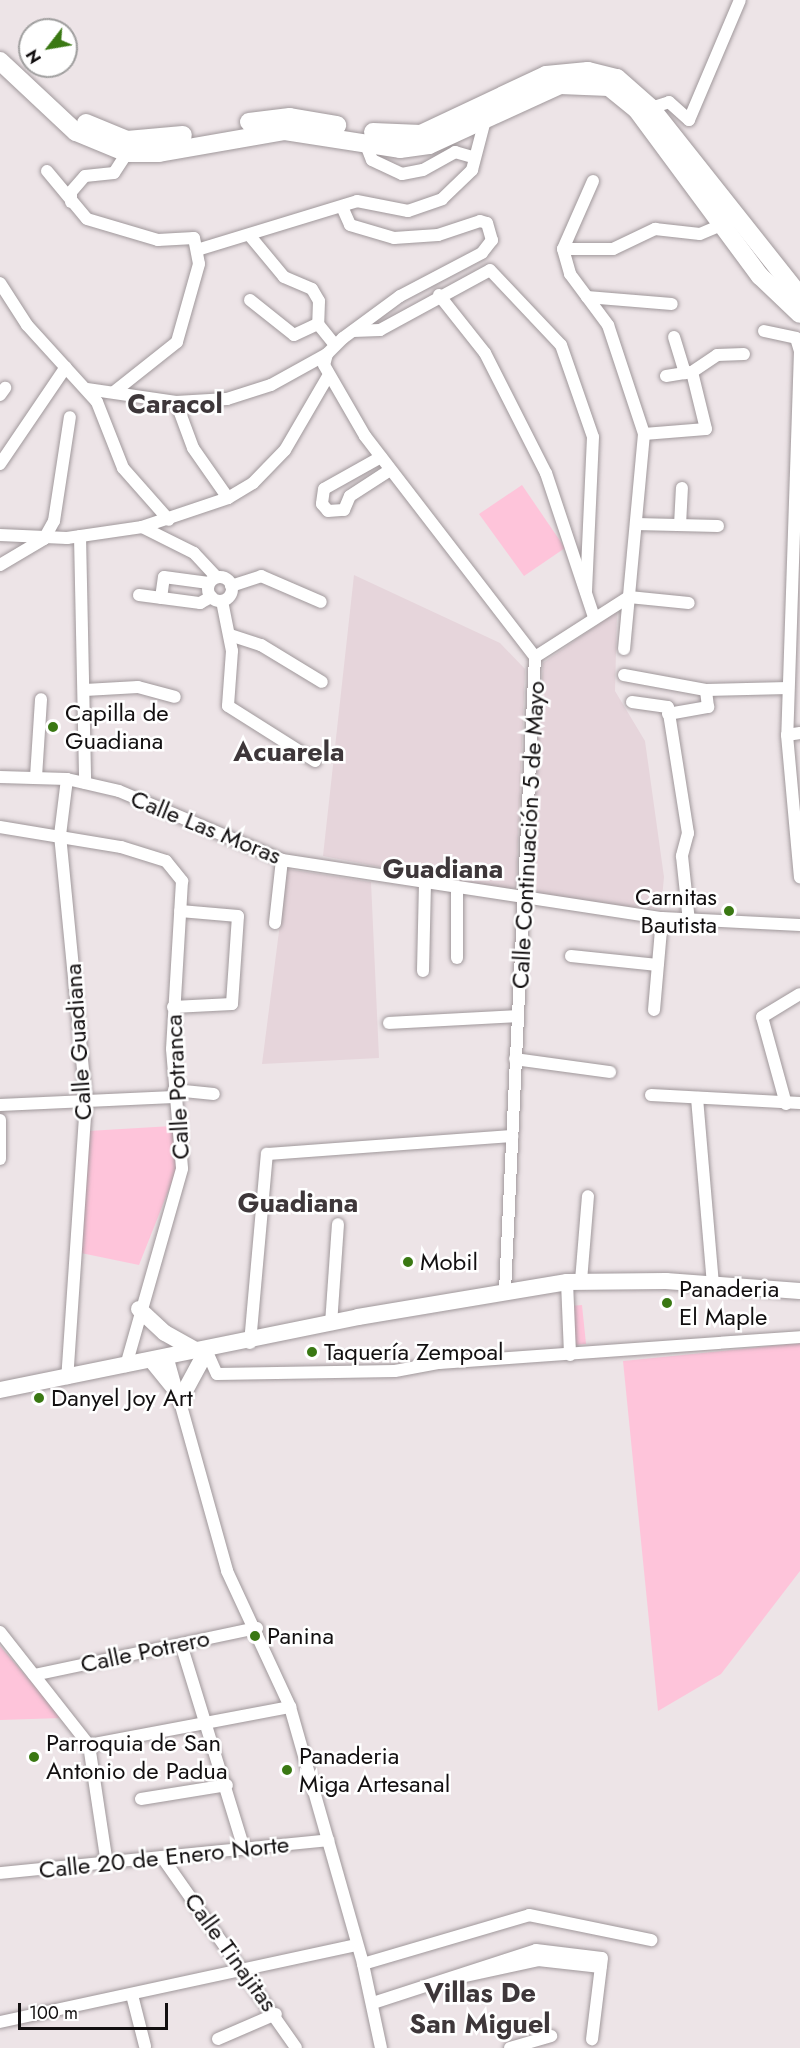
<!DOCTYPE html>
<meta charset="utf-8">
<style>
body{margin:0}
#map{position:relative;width:800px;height:2048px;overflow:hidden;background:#ede4e7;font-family:Jost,sans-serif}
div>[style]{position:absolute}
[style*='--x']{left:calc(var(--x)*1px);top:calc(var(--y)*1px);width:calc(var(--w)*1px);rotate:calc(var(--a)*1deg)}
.built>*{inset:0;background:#e6d5db}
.green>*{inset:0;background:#fec4da}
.roads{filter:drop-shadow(0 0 2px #a0989b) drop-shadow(0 0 2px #a0989b)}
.minor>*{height:12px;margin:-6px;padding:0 6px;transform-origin:6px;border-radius:6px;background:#fff}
.minor>.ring{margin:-6px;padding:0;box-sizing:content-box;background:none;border:12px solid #fff;border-radius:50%}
.secondary>*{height:16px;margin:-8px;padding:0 8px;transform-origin:8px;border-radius:8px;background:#fff}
.primary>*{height:18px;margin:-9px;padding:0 9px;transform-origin:9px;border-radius:9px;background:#fff}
.dots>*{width:16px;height:16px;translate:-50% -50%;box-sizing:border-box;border:3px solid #fff;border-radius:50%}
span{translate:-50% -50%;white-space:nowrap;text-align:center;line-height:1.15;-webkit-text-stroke:5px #fff;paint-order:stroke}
.poi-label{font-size:24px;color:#120f10}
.left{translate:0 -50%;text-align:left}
.right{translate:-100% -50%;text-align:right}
.street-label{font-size:24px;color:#120f10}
.quarter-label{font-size:27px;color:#3e373a;font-weight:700}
.north{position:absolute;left:18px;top:18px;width:60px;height:60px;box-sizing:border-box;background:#fff;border:2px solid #a09f9f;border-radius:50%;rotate:239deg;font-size:16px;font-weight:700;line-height:24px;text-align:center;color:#120f10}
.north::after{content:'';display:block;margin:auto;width:21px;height:27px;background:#3a7813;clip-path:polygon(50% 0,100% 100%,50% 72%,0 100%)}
.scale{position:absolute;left:18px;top:2003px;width:150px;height:27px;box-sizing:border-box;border:3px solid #120f10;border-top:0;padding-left:8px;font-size:18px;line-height:21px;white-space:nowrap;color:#120f10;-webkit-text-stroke:4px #fff;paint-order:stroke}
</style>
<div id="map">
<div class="built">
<div style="clip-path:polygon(354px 575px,500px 643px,525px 669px,516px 893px,323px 856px)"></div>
<div style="clip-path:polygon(617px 611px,615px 691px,645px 741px,664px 877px,661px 909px,527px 898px,543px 663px)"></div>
<div style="clip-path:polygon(287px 869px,371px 882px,379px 1058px,262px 1064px)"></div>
</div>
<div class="green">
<div style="clip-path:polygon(522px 485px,565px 548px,524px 576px,479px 514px)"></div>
<div style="clip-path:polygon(172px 1126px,177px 1169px,139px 1265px,81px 1253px,88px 1131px)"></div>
<div style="clip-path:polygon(582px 1305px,586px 1344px,574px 1345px,570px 1306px)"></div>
<div style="clip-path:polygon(800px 1343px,800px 1571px,721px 1674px,658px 1711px,623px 1361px)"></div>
<div style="clip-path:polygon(0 1646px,62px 1718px,0 1720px)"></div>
</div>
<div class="roads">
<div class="minor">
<div style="--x:651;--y:108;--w:19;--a:-18"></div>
<div style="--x:669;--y:102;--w:27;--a:42"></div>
<div style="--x:689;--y:120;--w:130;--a:-67"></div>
<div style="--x:365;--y:142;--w:19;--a:69"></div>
<div style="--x:372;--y:160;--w:33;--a:25"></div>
<div style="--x:402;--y:174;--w:21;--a:-11"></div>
<div style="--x:423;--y:170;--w:37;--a:-29"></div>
<div style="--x:455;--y:152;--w:19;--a:16"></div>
<div style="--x:47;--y:171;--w:62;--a:50.2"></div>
<div style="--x:87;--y:219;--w:74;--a:16.5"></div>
<div style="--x:158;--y:240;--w:36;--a:-3"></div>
<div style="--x:194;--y:238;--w:26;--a:79"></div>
<div style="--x:199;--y:264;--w:81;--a:105.8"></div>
<div style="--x:177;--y:342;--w:80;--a:141.6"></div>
<div style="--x:593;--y:181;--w:74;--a:113.8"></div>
<div style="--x:563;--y:249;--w:26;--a:74"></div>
<div style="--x:570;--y:274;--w:64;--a:53.3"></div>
<div style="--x:608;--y:325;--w:115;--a:71.7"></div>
<div style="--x:644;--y:434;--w:216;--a:95.3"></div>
<div style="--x:71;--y:202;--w:10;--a:-90"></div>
<div style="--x:71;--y:192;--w:21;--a:-49"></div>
<div style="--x:85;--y:176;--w:29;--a:-6"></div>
<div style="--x:114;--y:173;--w:24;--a:-57"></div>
<div style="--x:343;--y:209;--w:17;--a:66"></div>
<div style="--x:350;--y:225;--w:46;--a:16.5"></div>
<div style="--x:394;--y:238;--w:44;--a:-3.9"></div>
<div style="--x:438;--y:235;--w:44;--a:-18.4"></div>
<div style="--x:480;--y:221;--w:7;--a:16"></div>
<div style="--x:487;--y:223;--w:18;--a:74"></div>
<div style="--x:492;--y:240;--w:16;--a:128"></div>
<div style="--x:482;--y:253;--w:93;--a:152.3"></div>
<div style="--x:400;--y:296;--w:71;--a:143.6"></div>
<div style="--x:343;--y:338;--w:23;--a:135"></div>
<div style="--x:327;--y:354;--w:11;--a:105"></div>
<div style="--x:324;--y:365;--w:82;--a:60"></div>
<div style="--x:365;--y:436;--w:279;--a:52.4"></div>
<div style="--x:535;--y:657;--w:635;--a:92.71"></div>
<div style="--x:250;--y:236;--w:53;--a:50.3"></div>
<div style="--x:284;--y:277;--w:30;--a:23"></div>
<div style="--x:312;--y:289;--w:14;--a:60"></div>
<div style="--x:319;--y:301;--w:23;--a:92"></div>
<div style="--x:563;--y:249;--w:50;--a:0"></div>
<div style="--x:613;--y:249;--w:47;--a:-25.5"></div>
<div style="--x:655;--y:229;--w:45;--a:6.3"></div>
<div style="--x:700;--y:234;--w:25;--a:-23"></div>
<div style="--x:197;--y:250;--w:167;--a:-17"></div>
<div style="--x:357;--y:201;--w:52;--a:11.1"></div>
<div style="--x:408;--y:211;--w:36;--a:-19"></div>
<div style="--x:442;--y:199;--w:42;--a:-44"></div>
<div style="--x:472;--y:170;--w:52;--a:-75.4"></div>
<div style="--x:0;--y:283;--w:50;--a:57.3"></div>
<div style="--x:27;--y:325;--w:104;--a:47.7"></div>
<div style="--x:97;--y:402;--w:71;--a:68.5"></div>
<div style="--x:123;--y:468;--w:69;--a:48.5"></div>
<div style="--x:439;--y:295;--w:74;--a:51.6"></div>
<div style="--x:485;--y:353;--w:135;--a:63.1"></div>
<div style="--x:546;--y:473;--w:152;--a:71.6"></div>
<div style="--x:587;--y:297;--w:85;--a:4.7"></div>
<div style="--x:250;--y:300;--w:56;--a:38.5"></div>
<div style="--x:294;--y:335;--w:26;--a:-25"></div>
<div style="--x:318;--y:324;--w:27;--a:51"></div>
<div style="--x:353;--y:331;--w:27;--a:-2"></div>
<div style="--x:380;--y:330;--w:125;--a:-28.6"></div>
<div style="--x:490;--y:270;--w:103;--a:46.6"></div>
<div style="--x:561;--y:345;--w:97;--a:70.8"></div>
<div style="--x:593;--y:437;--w:155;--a:92.6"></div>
<div style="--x:764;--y:331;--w:33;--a:12"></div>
<div style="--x:796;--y:338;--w:14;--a:73"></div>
<div style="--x:800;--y:351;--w:384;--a:91.9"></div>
<div style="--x:787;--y:735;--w:143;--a:84.8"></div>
<div style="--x:674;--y:337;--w:38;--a:73"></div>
<div style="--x:666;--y:376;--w:26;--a:-9"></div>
<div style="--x:692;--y:372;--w:30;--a:-34"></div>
<div style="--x:717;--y:355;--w:27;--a:-2"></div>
<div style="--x:87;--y:389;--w:90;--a:8.3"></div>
<div style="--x:176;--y:402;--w:51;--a:-3.4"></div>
<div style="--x:227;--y:399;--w:46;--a:-17.7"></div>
<div style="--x:271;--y:385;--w:64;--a:-29"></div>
<div style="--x:0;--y:395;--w:9;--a:-54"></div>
<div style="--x:176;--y:402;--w:49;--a:69.7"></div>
<div style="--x:193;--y:448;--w:61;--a:55"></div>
<div style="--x:644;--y:434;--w:62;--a:-4.6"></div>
<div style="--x:706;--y:429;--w:59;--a:-103.8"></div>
<div style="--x:381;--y:457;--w:65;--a:150.7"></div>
<div style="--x:324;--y:489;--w:15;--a:98"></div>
<div style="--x:322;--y:504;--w:9;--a:49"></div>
<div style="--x:328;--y:511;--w:16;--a:-4"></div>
<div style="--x:344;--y:510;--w:15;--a:-67"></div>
<div style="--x:350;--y:496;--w:48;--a:-33"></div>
<div style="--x:0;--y:464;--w:117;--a:-55.8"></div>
<div style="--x:636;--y:524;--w:82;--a:1.4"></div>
<div style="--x:680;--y:525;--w:37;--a:-87"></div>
<div style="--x:142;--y:527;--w:58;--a:26.6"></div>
<div style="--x:194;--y:553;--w:33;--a:47"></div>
<div style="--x:0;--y:535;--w:67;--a:2.6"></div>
<div style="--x:67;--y:538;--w:76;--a:-8.3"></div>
<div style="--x:142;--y:527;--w:91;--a:-18.6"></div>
<div style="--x:228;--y:498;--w:29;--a:-31"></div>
<div style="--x:253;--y:483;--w:46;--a:-45.9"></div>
<div style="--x:285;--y:450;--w:86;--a:-59.8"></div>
<div style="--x:80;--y:536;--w:247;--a:88.8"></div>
<div style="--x:0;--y:565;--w:51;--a:-30.6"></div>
<div style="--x:44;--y:539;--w:21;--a:-61"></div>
<div style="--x:54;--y:521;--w:105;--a:-81.3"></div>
<div class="ring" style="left:208px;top:577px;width:12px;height:12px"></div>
<div style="--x:231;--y:586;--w:32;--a:-18"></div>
<div style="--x:261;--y:576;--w:65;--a:23.4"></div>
<div style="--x:139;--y:595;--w:62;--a:7.5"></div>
<div style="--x:200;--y:603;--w:13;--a:-29"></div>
<div style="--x:161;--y:598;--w:21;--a:-82"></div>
<div style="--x:164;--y:577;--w:45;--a:7.6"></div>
<div style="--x:222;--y:601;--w:51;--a:78.7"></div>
<div style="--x:232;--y:651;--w:55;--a:94.2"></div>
<div style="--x:228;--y:706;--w:103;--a:32.3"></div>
<div style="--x:230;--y:635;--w:33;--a:18"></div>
<div style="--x:261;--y:645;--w:71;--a:31.2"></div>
<div style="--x:535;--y:657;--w:112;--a:-32.6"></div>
<div style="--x:629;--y:597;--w:60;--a:5.7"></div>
<div style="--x:624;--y:675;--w:83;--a:10.4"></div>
<div style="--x:85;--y:690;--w:53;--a:-3.2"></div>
<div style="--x:138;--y:687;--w:38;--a:15"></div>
<div style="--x:632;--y:702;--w:36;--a:8"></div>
<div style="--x:668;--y:707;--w:128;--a:81"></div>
<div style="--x:688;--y:833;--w:24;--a:105"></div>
<div style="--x:682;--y:856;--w:65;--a:83.9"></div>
<div style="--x:668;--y:714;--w:41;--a:-9.9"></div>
<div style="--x:708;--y:707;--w:17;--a:-97"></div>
<div style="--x:706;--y:690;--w:82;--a:-1.4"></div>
<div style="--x:787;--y:735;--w:13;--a:-9"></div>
<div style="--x:0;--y:777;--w:67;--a:1.7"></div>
<div style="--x:67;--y:779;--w:53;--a:13"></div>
<div style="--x:119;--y:791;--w:177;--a:22.9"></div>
<div style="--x:282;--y:860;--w:384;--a:8.7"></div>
<div style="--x:662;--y:918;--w:138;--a:2.9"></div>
<div style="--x:36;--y:777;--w:78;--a:-86.3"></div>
<div style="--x:67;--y:779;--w:56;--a:97.1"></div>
<div style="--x:60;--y:835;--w:268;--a:84.4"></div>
<div style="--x:86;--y:1102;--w:277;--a:93.9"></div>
<div style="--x:0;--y:827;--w:123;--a:9.4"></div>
<div style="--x:121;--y:847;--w:47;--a:17.3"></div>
<div style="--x:166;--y:861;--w:26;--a:51"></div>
<div style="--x:182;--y:881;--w:168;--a:93.4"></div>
<div style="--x:172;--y:1049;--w:120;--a:85.2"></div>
<div style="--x:182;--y:1169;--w:205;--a:105.9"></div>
<div style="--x:275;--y:923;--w:63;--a:-83.7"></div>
<div style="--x:571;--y:956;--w:87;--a:5.9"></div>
<div style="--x:457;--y:958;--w:69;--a:-90"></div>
<div style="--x:423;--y:971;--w:87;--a:-88.7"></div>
<div style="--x:173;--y:1007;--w:59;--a:-2.9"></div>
<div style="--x:232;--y:1004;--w:88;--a:-86.1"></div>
<div style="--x:238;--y:916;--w:58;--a:-175.1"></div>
<div style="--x:654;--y:1010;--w:92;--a:-85"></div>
<div style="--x:389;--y:1023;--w:129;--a:-3.1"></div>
<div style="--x:515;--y:1059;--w:96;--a:7.8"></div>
<div style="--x:174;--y:1090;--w:40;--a:5.7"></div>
<div style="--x:651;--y:1095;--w:149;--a:3.1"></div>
<div style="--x:697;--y:1098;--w:188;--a:85.1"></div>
<div style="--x:786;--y:1104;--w:90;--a:-105.4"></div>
<div style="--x:762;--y:1017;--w:44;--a:-31.2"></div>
<div style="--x:0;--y:1105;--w:174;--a:-2.6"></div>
<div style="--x:0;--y:1120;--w:39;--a:90"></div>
<div style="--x:581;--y:1281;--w:85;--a:-85.3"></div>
<div style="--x:567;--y:1282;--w:73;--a:87.6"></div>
<div style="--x:331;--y:1324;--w:100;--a:-86"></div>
<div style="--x:250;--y:1343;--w:190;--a:-84.9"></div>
<div style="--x:267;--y:1154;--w:246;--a:-4.2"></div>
<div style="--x:207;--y:1352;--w:24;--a:66"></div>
<div style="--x:217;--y:1374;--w:178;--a:-1"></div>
<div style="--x:395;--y:1371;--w:45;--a:-10.3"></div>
<div style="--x:439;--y:1363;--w:362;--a:-4.1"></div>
<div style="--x:168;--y:1359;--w:220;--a:74.4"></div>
<div style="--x:227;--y:1571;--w:150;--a:65.1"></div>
<div style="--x:290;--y:1707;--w:267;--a:74.1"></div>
<div style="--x:363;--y:1964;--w:86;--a:77.9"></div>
<div style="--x:0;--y:1632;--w:144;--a:51.8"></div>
<div style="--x:89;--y:1745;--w:120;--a:81.4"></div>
<div style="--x:181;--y:1644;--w:214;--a:72.9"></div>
<div style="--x:34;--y:1675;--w:228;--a:-11.9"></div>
<div style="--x:89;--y:1745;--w:205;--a:-10.7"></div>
<div style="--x:141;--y:1799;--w:87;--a:-9.2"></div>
<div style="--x:162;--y:1857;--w:233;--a:54.9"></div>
<div style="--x:0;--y:1873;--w:330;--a:-5.7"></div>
<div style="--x:363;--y:1964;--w:173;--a:-16.4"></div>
<div style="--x:529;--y:1915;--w:125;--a:11.6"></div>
<div style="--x:461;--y:1977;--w:79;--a:-12.4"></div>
<div style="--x:538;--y:1960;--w:63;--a:6.3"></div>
<div style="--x:132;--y:1995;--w:53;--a:75.7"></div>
<div style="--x:373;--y:2003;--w:171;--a:-18"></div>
<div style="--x:536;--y:1950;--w:66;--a:6.9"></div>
<div style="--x:602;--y:1958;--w:82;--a:97"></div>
<div style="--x:0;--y:2022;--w:364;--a:-12.2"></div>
<div style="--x:218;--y:2039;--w:63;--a:-23.3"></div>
<div style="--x:510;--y:2048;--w:43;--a:-16.3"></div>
</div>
<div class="secondary">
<div style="--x:139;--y:1309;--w:35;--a:43"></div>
<div style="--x:165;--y:1333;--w:41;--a:29.1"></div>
<div style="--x:153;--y:1362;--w:40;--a:51"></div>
<div style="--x:0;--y:1390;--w:365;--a:-11.5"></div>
<div style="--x:358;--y:1317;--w:212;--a:-9.5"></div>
<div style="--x:567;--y:1282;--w:99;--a:-0.6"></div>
<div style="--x:666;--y:1281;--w:134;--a:4.3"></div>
<div style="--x:180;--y:1400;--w:55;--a:-61.6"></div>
</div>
<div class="primary">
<div style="--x:0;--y:61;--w:104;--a:43.1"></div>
<div style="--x:76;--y:132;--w:55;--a:22.4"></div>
<div style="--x:127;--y:153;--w:32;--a:0"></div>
<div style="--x:159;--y:153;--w:128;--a:-9.9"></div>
<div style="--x:285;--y:131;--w:116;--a:8.9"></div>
<div style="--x:400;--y:149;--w:29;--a:-8"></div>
<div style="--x:429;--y:145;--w:144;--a:-24.6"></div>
<div style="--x:560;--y:85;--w:49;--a:2.3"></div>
<div style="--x:609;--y:87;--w:36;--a:39"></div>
<div style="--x:637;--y:110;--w:207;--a:53.5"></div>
<div style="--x:760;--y:276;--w:55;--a:43.5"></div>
<div style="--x:249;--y:122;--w:41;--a:-7"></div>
<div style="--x:290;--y:117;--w:48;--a:9.7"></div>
<div style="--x:86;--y:123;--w:44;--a:22.5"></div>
<div style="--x:127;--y:140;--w:56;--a:-5.1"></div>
<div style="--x:373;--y:132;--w:48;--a:2.4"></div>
<div style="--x:421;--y:134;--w:138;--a:-25.3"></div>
<div style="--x:546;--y:75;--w:42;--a:-5.4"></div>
<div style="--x:588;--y:71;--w:30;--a:14"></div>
<div style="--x:617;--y:78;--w:45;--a:41.4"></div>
<div style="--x:651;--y:108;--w:240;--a:51.6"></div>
</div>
</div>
<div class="dots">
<div style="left:53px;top:727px;background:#3a7813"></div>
<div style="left:729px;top:911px;background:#3a7813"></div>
<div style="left:408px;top:1262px;background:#3a7813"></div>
<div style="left:667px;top:1303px;background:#3a7813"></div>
<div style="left:312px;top:1352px;background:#3a7813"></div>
<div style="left:39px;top:1398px;background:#3a7813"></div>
<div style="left:255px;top:1636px;background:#3a7813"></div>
<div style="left:34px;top:1757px;background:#3a7813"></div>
<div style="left:287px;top:1770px;background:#3a7813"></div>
</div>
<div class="poi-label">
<span class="left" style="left:65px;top:727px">Capilla de<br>Guadiana</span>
<span class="right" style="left:717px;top:911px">Carnitas<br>Bautista</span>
<span class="left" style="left:420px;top:1262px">Mobil</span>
<span class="left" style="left:679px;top:1303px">Panaderia<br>El Maple</span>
<span class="left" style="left:324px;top:1352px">Taquería Zempoal</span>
<span class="left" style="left:51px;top:1398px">Danyel Joy Art</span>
<span class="left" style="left:267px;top:1636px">Panina</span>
<span class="left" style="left:46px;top:1757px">Parroquia de San<br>Antonio de Padua</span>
<span class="left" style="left:299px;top:1770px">Panaderia<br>Miga Artesanal</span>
</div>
<div class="street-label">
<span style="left:206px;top:827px;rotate:22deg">Calle Las Moras</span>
<span style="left:528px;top:835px;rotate:-87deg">Calle Continuación 5 de Mayo</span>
<span style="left:78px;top:1042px;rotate:-94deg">Calle Guadiana</span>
<span style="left:177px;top:1087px;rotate:-93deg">Calle Potranca</span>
<span style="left:145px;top:1651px;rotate:-12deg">Calle Potrero</span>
<span style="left:164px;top:1857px;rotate:-6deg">Calle 20 de Enero Norte</span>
<span style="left:231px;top:1952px;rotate:54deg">Calle Tinajitas</span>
</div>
<div class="quarter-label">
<span style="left:175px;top:404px">Caracol</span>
<span style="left:289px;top:752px">Acuarela</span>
<span style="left:443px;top:869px">Guadiana</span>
<span style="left:298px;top:1203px">Guadiana</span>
<span style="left:480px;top:2008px">Villas De<br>San Miguel</span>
</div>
<div class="north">N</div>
<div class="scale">100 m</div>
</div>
